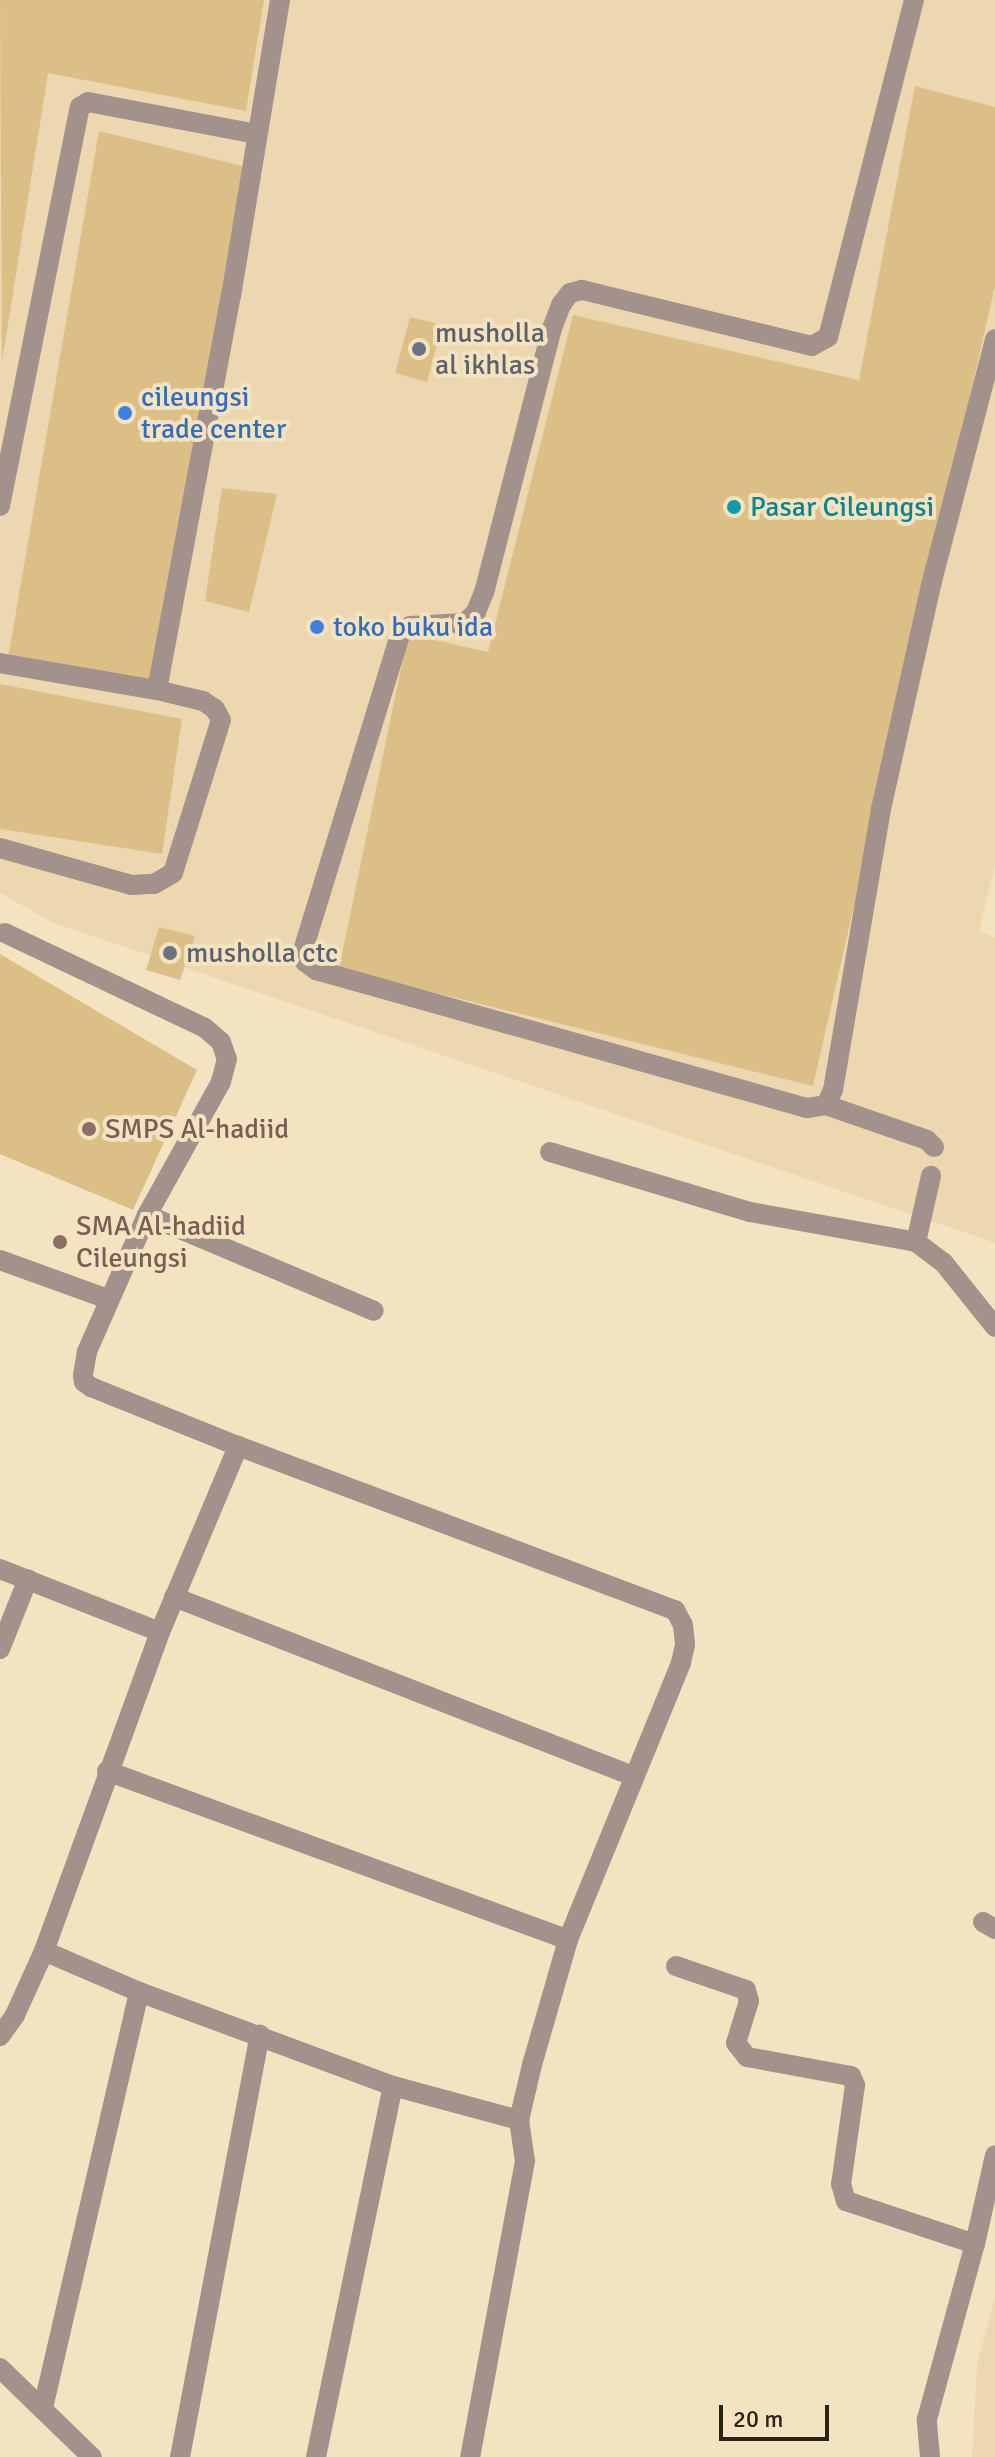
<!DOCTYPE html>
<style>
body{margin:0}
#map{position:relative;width:995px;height:2457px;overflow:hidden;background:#f4e3c1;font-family:Signika,sans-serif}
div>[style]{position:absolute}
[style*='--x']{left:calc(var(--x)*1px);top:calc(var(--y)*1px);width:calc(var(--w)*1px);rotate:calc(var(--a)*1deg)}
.built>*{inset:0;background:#edd7b0}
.building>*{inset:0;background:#dcbf87}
.lane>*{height:20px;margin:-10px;padding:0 10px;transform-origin:10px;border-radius:10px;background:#a2928b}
.street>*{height:20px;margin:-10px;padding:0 10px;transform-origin:10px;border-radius:10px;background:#a2928b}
.dots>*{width:22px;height:22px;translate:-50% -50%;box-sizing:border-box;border:4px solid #f4e3c1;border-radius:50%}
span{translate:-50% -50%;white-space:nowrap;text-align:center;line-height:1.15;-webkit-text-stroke:8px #f4e3c1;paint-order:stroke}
.worship-label{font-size:28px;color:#5b616d}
.left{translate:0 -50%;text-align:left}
.shop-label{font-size:28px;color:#366cbe}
.culture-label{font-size:28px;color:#0d838f}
.education-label{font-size:28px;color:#785e54}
.scale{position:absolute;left:719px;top:2405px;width:110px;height:36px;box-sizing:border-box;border:4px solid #2a2317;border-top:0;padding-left:10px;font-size:24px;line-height:28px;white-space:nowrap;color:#2a2317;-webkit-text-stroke:6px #f4e3c1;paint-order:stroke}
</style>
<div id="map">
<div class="built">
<div style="clip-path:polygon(0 0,995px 0,995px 864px,979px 932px,995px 937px,995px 1243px,54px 923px,0 893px)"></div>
<div style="clip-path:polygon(995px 2296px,995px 2457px,972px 2457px,977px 2365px)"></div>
</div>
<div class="building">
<div style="clip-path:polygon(0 0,264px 0,246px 111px,48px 73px,2px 362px)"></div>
<div style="clip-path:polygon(915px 86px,995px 107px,995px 286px,813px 1086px,339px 969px,408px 634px,488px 652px,573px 315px,859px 380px)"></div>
<div style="clip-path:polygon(99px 131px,247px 167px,150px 680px,8px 658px)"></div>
<div style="clip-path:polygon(410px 317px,442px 325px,427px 382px,395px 373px)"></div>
<div style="clip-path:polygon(222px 488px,277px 494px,249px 612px,205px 601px)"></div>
<div style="clip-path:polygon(0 684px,182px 719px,162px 854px,0 829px)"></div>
<div style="clip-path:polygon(159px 927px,195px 936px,180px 980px,146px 970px)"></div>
<div style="clip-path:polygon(0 954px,197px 1070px,133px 1210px,0 1154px)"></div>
</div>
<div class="lane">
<div style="--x:914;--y:0;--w:348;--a:104.3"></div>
<div style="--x:828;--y:337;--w:18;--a:151"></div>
<div style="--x:812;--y:346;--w:237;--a:-166.3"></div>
<div style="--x:582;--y:290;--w:12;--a:166"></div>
<div style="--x:570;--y:293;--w:15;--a:127"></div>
<div style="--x:561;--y:305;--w:25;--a:111"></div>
<div style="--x:552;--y:328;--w:273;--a:104.4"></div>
<div style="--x:484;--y:592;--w:22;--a:112"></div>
<div style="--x:476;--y:612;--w:16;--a:135"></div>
<div style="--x:465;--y:623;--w:55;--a:176.9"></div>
<div style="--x:410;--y:626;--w:13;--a:138"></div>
<div style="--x:400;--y:635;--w:331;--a:107.1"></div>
<div style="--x:303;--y:951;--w:11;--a:80"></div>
<div style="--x:305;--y:962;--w:14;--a:36"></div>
<div style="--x:316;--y:970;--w:510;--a:15.7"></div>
<div style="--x:807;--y:1108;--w:19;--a:-9"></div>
<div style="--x:826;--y:1105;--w:17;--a:-65"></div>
<div style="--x:833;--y:1090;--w:285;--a:-80.3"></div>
<div style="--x:881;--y:809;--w:230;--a:-77.4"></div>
<div style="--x:931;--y:585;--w:254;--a:-75.4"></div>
<div style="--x:0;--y:506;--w:407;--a:-78.7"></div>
<div style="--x:80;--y:107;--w:9;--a:-32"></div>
<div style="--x:88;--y:102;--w:171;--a:10.8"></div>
<div style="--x:0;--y:663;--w:159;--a:9.8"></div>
<div style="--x:157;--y:690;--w:401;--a:-79.4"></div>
<div style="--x:231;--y:296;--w:300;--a:-80.6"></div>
<div style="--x:0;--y:848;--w:137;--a:15.7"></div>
<div style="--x:132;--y:885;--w:22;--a:-3"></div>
<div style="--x:154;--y:884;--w:22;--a:-30"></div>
<div style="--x:173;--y:873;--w:160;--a:-72.6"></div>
<div style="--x:221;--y:720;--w:13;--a:-119"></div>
<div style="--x:215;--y:709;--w:14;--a:-146"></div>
<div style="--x:203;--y:701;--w:47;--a:-166.6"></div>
<div style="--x:826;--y:1105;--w:107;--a:19.1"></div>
<div style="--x:927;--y:1140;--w:10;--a:45"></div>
<div style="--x:147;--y:1215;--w:246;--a:22.9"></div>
<div style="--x:916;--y:1242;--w:68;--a:-77.2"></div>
<div style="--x:0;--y:1260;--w:115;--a:19.9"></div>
</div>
<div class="street">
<div style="--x:5;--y:933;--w:221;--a:25.4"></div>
<div style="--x:205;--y:1028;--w:21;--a:41"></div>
<div style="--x:221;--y:1042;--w:18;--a:71"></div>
<div style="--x:227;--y:1059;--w:24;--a:105"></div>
<div style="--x:221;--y:1082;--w:152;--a:119.1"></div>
<div style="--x:147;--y:1215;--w:150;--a:113.7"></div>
<div style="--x:87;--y:1352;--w:23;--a:100"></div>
<div style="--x:83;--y:1375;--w:7;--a:82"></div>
<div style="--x:84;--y:1382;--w:9;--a:36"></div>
<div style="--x:91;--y:1387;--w:158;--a:21.9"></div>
<div style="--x:550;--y:1152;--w:209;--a:16.7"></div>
<div style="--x:750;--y:1212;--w:169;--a:10.2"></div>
<div style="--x:916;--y:1242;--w:34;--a:37"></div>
<div style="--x:943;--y:1262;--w:83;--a:51.3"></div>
<div style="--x:0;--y:1569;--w:172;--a:21.5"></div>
<div style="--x:174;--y:1597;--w:494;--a:21.3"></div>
<div style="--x:0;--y:1649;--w:75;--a:-68.2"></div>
<div style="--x:107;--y:1771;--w:491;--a:20.1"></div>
<div style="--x:983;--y:1922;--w:14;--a:30"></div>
<div style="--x:44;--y:1951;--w:103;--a:23.3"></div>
<div style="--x:139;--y:1992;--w:271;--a:20.3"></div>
<div style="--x:393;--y:2086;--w:131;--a:15.1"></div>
<div style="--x:676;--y:1966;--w:74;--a:18.9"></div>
<div style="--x:746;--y:1990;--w:11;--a:75"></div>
<div style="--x:749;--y:2001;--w:44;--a:107.2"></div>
<div style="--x:736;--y:2043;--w:18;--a:52"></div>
<div style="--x:747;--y:2057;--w:106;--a:10.4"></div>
<div style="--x:851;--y:2076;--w:10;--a:66"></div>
<div style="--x:855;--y:2085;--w:100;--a:98"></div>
<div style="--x:841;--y:2184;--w:18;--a:74"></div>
<div style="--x:846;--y:2201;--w:136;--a:18.4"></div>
<div style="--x:0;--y:2036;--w:26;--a:-54"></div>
<div style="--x:15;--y:2015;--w:70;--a:-65.6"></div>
<div style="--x:44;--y:1951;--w:339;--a:-70"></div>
<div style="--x:160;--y:1632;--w:202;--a:-67.2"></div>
<div style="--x:238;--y:1446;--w:467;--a:20.6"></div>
<div style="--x:675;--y:1610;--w:17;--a:62"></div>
<div style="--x:683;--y:1625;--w:20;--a:84"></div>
<div style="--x:685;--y:1645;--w:18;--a:103"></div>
<div style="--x:681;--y:1663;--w:299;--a:112.2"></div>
<div style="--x:568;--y:1940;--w:130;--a:106.1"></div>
<div style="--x:532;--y:2065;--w:57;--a:103.3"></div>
<div style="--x:519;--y:2120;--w:41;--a:81.7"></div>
<div style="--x:525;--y:2161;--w:301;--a:100.5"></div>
<div style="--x:0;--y:2368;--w:128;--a:44.1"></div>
<div style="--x:43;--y:2408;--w:427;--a:-77"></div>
<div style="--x:180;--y:2457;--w:430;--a:-79.3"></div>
<div style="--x:316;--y:2457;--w:379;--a:-78.3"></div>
<div style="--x:930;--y:2457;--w:38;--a:-95"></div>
<div style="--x:927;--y:2419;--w:181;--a:-74.7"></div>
<div style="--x:975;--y:2244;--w:91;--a:-77.3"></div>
</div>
<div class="dots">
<div style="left:419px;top:349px;background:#6b7280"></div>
<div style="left:125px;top:413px;background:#3f7fe0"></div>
<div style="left:734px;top:507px;background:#0f9aa8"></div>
<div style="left:317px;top:627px;background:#3f7fe0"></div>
<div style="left:170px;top:953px;background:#6b7280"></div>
<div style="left:89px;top:1129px;background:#8d6e63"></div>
<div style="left:60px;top:1242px;background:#8d6e63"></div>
</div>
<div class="worship-label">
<span class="left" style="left:435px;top:349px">musholla<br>al ikhlas</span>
<span class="left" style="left:186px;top:953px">musholla ctc</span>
</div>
<div class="shop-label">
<span class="left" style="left:141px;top:413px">cileungsi<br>trade center</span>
<span class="left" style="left:333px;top:627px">toko buku ida</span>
</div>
<div class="culture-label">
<span class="left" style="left:750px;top:507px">Pasar Cileungsi</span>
</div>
<div class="education-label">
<span class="left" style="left:105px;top:1129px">SMPS Al-hadiid</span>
<span class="left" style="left:76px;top:1242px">SMA Al-hadiid<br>Cileungsi</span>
</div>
<div class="scale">20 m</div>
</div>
